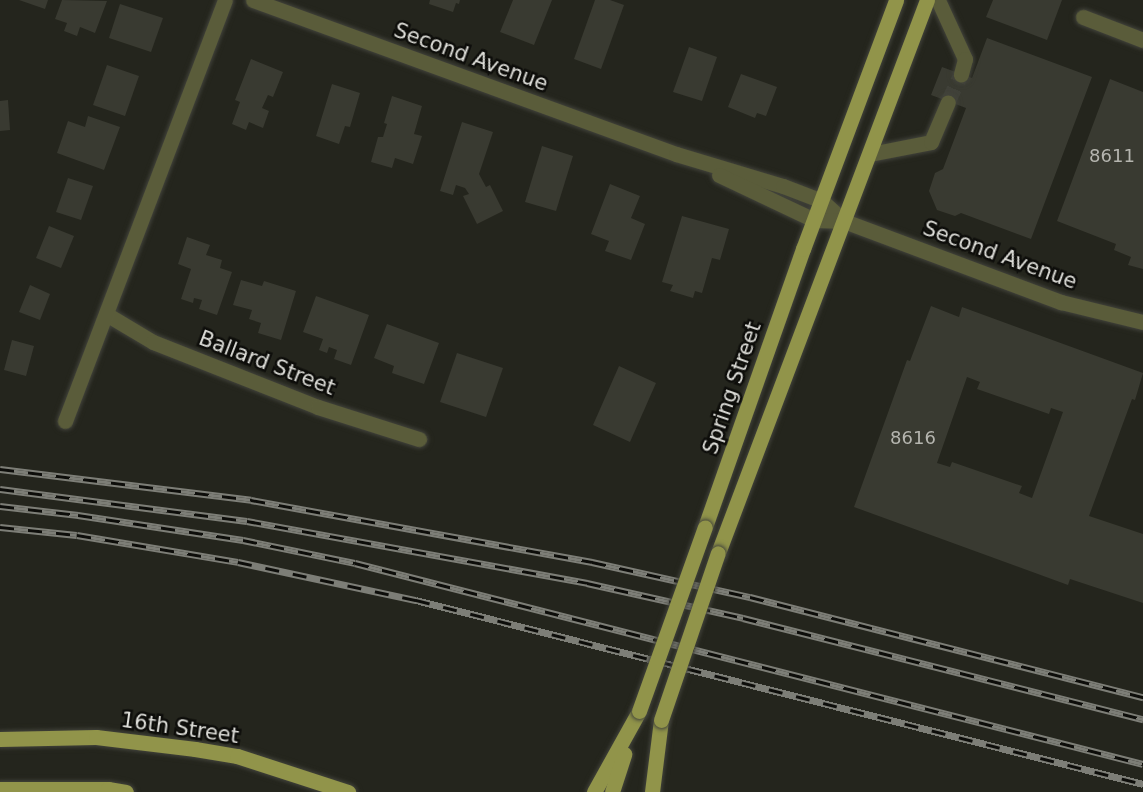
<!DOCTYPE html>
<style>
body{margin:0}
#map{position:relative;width:1143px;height:792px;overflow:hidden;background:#24251d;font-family:"DejaVu Sans",sans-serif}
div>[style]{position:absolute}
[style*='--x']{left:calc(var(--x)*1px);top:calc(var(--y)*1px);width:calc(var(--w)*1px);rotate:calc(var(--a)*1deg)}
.building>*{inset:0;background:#393a31}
.minor-tunnel>*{height:15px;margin-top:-7.5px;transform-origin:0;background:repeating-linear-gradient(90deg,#404139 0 15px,transparent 0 23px)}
.roads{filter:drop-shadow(0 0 2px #42433b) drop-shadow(0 0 2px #42433b)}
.minor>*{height:15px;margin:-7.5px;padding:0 7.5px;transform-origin:7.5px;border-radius:7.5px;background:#5a5c3a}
.major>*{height:15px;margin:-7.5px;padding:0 7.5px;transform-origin:7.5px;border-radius:7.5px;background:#91944a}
.rail>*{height:7px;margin-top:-3.5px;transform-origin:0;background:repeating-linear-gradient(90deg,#0d0d0a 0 14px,#7d7e77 0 28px);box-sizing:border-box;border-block:2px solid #7d7e77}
.bridges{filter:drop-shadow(0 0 2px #42433b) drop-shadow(0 0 2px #42433b)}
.major-bridge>*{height:15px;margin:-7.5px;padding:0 7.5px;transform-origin:7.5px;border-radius:7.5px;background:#91944a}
span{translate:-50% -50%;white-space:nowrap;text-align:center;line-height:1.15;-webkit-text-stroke:5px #0d0d0a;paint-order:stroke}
.number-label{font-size:18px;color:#b5b5af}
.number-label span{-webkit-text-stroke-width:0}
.street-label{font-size:21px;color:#deded9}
</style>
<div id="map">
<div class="building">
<div style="clip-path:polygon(19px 0,48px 0,45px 9px)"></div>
<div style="clip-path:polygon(62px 0,107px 1px,95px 33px,80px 27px,77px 36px,64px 31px,67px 23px,55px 19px)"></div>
<div style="clip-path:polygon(430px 0,460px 0,459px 4px,456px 3px,453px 12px,429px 4px)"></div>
<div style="clip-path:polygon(513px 0,552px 0,534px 45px,500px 32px)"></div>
<div style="clip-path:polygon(595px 0,610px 0,624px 5px,601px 69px,574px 59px)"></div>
<div style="clip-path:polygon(993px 0,1062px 0,1047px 40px,986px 17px)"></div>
<div style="clip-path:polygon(120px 4px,163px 18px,151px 52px,109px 38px)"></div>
<div style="clip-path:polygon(987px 38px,1092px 77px,1031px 239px,961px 213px,955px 216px,937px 210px,929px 191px,935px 173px,943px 169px,966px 108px,931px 95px,942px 67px,972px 78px)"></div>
<div style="clip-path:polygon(689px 47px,717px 57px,702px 101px,673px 92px)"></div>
<div style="clip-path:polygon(251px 59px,283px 72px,273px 97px,268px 95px,262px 108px,269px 111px,263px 128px,249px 122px,246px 130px,232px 124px,240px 102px,235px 100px)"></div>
<div style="clip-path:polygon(107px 65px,139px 76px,125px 116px,93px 105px)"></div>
<div style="clip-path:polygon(741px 74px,777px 87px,766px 116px,757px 113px,755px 118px,728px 107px)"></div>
<div style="clip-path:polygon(1110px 79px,1143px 92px,1143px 269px,1128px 265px,1131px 257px,1114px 250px,1116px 244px,1057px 221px)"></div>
<div style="clip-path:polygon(332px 84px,360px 93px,350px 127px,345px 126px,339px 144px,316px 136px)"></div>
<div style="clip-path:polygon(392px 96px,422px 106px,414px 134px,422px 136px,413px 164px,395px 158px,392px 168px,371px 162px,378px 137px,383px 137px,387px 124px,384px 123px)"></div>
<div style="clip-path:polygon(8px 100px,10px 130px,0 131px,0 101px)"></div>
<div style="clip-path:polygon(88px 116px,120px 127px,104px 170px,57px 153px,68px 121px,85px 127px)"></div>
<div style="clip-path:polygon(462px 122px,493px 132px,479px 174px,486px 187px,490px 185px,503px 211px,477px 224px,463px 196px,469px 194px,465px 188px,456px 185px,453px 195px,440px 191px)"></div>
<div style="clip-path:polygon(542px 146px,573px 156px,556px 211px,525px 202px)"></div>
<div style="clip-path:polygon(68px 178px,93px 186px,81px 220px,56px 212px)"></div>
<div style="clip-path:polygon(610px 184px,640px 196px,631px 218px,645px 224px,631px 260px,605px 251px,609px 241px,591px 234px)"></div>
<div style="clip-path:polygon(682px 216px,729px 229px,720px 260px,712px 258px,702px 293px,695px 291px,693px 298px,670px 291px,673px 285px,662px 282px)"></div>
<div style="clip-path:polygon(49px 226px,74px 236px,61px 268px,36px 258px)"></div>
<div style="clip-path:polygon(187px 237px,210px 245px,206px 255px,222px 260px,220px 268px,232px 272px,217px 315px,199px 309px,202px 300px,194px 298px,193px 303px,181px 299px,191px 269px,178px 264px)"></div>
<div style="clip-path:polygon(241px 280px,262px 286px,264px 281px,296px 291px,281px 340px,258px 333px,261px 323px,249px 319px,252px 310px,233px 305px)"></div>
<div style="clip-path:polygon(30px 285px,50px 294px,40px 320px,19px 312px)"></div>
<div style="clip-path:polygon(316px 296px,369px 315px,351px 365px,334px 359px,337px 350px,329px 347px,327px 353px,319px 350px,323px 339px,303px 332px)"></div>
<div style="clip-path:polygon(evenodd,931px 306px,959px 317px,962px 307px,1143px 373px,1135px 400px,1132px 399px,1089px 516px,1143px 534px,1143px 603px,1070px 579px,1068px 585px,854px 507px,907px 360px,910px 361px,931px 306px,967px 377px,980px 382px,977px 389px,1049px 414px,1051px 408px,1063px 412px,1032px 498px,1019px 493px,1022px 486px,952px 462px,950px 467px,937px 463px,967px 377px)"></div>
<div style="clip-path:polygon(387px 324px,439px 343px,424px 384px,392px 373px,394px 366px,374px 358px)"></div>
<div style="clip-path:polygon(12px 340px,34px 346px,26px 376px,4px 370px)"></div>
<div style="clip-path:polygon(457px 353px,503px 368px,486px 417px,440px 402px)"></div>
<div style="clip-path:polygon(619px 366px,656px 383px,630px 442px,593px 425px)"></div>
</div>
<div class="minor-tunnel">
<div style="--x:948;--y:102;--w:31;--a:-65"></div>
</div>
<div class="roads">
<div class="minor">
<div style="--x:253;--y:0;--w:450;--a:20"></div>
<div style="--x:676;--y:154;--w:112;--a:16.7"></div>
<div style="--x:783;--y:186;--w:42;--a:21"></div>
<div style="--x:822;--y:201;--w:30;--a:42"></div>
<div style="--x:938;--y:0;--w:65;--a:65.4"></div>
<div style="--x:965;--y:59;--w:16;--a:105"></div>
<div style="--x:1083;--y:17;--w:64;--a:21"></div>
<div style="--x:870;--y:154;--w:62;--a:-11.1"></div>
<div style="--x:931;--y:142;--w:43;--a:-67"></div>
<div style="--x:719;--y:175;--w:105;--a:25.3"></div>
<div style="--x:814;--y:220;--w:30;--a:2"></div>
<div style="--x:844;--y:221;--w:232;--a:20.5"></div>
<div style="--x:1061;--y:302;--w:84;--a:13.7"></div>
<div style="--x:106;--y:314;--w:55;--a:30.8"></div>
<div style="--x:153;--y:342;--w:177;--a:21.5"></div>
<div style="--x:318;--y:407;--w:106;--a:17.6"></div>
<div style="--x:65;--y:421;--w:450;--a:-69.2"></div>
</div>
<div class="major">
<div style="--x:705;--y:527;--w:295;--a:-70.6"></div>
<div style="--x:803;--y:249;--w:266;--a:-69.5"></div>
<div style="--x:718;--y:553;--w:591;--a:-69.3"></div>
<div style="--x:0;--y:739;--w:96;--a:-1.2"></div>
<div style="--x:96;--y:737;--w:100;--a:6.9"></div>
<div style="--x:195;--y:749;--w:43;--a:9.5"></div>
<div style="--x:237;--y:756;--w:117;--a:18"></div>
<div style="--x:0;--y:789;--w:108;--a:0"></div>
<div style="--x:108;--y:789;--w:18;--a:9"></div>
<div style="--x:594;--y:792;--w:93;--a:-60.9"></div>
<div style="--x:612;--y:792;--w:40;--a:-72"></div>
<div style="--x:652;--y:792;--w:73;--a:-82.9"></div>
</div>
</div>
<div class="rail">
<div style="--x:0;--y:469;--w:253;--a:7"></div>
<div style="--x:251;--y:500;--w:347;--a:10.3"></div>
<div style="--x:592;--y:562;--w:162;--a:12.5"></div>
<div style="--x:750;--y:597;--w:406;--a:14.3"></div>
<div style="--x:0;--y:489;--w:249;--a:7.4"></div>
<div style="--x:247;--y:521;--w:346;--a:10.3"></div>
<div style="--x:587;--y:583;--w:160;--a:12.6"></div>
<div style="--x:743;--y:618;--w:413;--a:14.2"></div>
<div style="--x:0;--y:506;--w:79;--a:6.6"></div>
<div style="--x:78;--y:515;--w:167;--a:8.6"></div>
<div style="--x:243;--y:540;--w:114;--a:11.6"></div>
<div style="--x:355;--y:563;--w:813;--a:14.31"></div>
<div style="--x:0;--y:527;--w:77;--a:5.9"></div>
<div style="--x:77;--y:535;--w:163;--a:9.5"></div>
<div style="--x:238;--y:562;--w:182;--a:12.1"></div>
<div style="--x:416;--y:600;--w:750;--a:14.2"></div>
</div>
<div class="bridges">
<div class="major-bridge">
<div style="--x:639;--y:711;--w:195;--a:-70.3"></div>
<div style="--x:661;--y:720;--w:176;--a:-71.2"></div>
</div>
</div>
<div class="number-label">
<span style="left:1112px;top:156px">8611</span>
<span style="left:913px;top:438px">8616</span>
</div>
<div class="street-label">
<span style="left:471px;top:57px;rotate:20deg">Second Avenue</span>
<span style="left:1000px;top:255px;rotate:20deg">Second Avenue</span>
<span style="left:267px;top:363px;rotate:21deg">Ballard Street</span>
<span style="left:732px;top:388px;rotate:-71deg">Spring Street</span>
<span style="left:180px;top:728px;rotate:8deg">16th Street</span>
</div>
</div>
